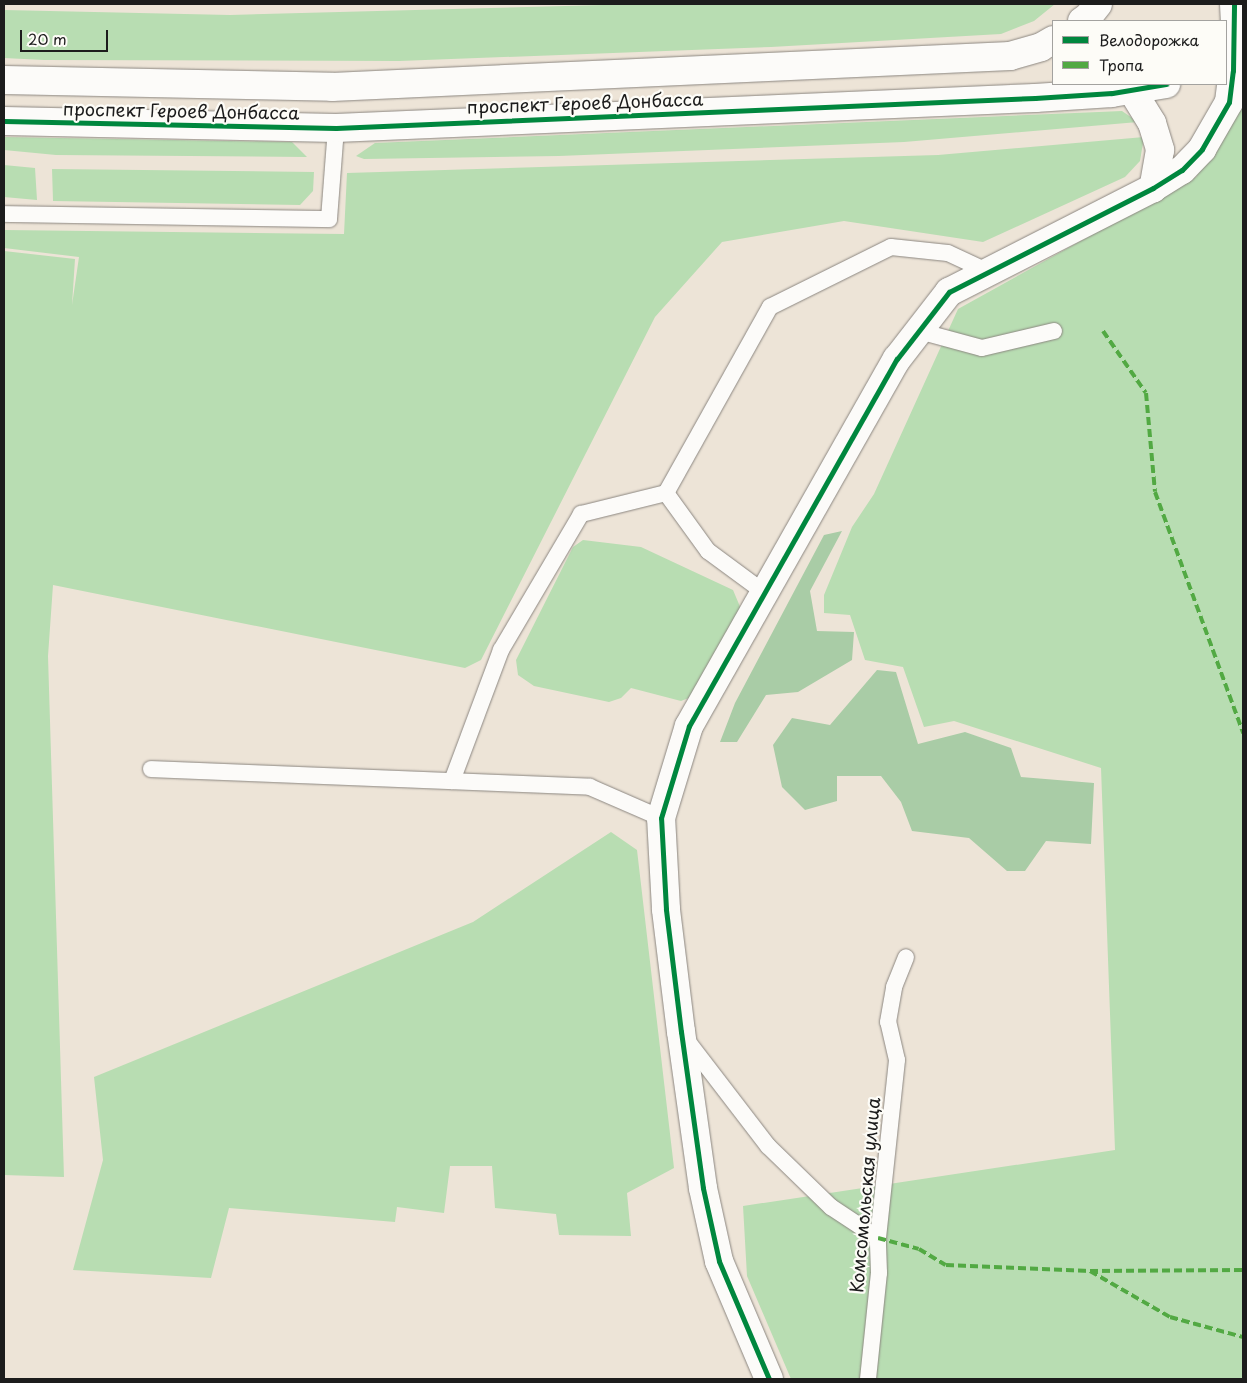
<!DOCTYPE html>
<meta charset="utf-8">
<style>
body{margin:0}
#map{position:relative;width:1247px;height:1383px;overflow:hidden;background:#ede4d7;font-family:"Playpen Sans",sans-serif}
div>[style]{position:absolute}
[style*='--x']{left:calc(var(--x)*1px);top:calc(var(--y)*1px);width:calc(var(--w)*1px);rotate:calc(var(--a)*1deg)}
.green>*{inset:0;background:#b8ddb2}
.forest>*{inset:0;background:#a9cca6}
.roads{filter:drop-shadow(0 0 1px #8b8680) drop-shadow(0 0 1px #8b8680)}
.lane>*{height:16px;margin:-8px;padding:0 8px;transform-origin:8px;border-radius:8px;background:#fcfbf9}
.street>*{height:28px;margin:-14px;padding:0 14px;transform-origin:14px;border-radius:14px;background:#fcfbf9}
.secondary>*{height:28px;margin:-14px;padding:0 14px;transform-origin:14px;border-radius:14px;background:#fcfbf9}
.quiet>*{height:4px;margin-top:-2px;transform-origin:0;background:repeating-linear-gradient(90deg,#52a943 0 8px,transparent 0 12px)}
.cycleway>*{height:5px;margin:-2.5px;padding:0 2.5px;transform-origin:2.5px;border-radius:2.5px;background:#00873e}
span{translate:-50% -50%;white-space:nowrap;text-align:center;line-height:1.15;-webkit-text-stroke:4.5px #fdfcf7;paint-order:stroke}
.street-label{font-size:18px;color:#1c1c1c}
.frame{position:absolute;inset:0;border:5px solid #1c1c1c;pointer-events:none}
.legend{position:absolute;left:1052px;top:20px;width:175px;height:65px;box-sizing:border-box;background:#fdfcf7;border:1px solid #a3a29f;margin:0;padding:6px 9px;list-style:none;font-size:15px;color:#1c1c1c}
.legend li{display:flex;align-items:center;gap:10px;height:25px}
.legend b{width:25px;border:1px solid #a3a29f}
.scale{position:absolute;left:20px;top:30px;width:88px;height:22px;box-sizing:border-box;border:2px solid #1c1c1c;border-top:0;padding-left:6px;font-size:15px;line-height:18px;white-space:nowrap;color:#1c1c1c;-webkit-text-stroke:4px #fdfcf7;paint-order:stroke}
</style>
<div id="map">
<div class="green">
<div style="clip-path:polygon(641px 4px,1055px 4px,1034px 21px,1001px 34px,771px 47px,399px 61px,44px 60px,4px 58px,4px 10px,230px 15px)"></div>
<div style="clip-path:polygon(1243px 92px,1243px 1379px,791px 1379px,747px 1276px,743px 1206px,1115px 1150px,1101px 768px,954px 721px,924px 727px,903px 667px,865px 660px,850px 615px,824px 613px,824px 595px,852px 527px,874px 494px,958px 309px,1196px 177px)"></div>
<div style="clip-path:polygon(1122px 111px,1138px 122px,904px 142px,559px 156px,364px 159px,356px 156px,375px 143px)"></div>
<div style="clip-path:polygon(4px 137px,292px 142px,307px 157px,56px 155px,4px 150px)"></div>
<div style="clip-path:polygon(1144px 137px,1140px 161px,1125px 177px,983px 242px,844px 221px,722px 242px,655px 317px,481px 660px,465px 668px,53px 585px,48px 656px,64px 1177px,4px 1175px,4px 251px,75px 259px,72px 305px,79px 257px,4px 248px,4px 230px,344px 234px,347px 173px,938px 155px)"></div>
<div style="clip-path:polygon(4px 165px,35px 168px,37px 200px,4px 197px)"></div>
<div style="clip-path:polygon(52px 169px,314px 172px,313px 191px,300px 205px,53px 201px)"></div>
<div style="clip-path:polygon(583px 540px,641px 547px,733px 590px,741px 609px,699px 694px,681px 701px,631px 688px,621px 698px,609px 702px,534px 686px,518px 675px,516px 660px,573px 547px)"></div>
<div style="clip-path:polygon(611px 832px,637px 850px,674px 1168px,627px 1193px,631px 1236px,559px 1235px,556px 1214px,495px 1208px,492px 1166px,450px 1166px,444px 1213px,397px 1207px,395px 1222px,229px 1208px,211px 1278px,73px 1270px,103px 1160px,94px 1077px,473px 922px)"></div>
</div>
<div class="forest">
<div style="clip-path:polygon(842px 531px,810px 591px,817px 631px,854px 632px,852px 660px,798px 692px,766px 695px,737px 742px,720px 742px,735px 703px,824px 535px)"></div>
<div style="clip-path:polygon(877px 670px,896px 672px,918px 744px,965px 732px,1011px 748px,1021px 777px,1094px 783px,1091px 844px,1046px 841px,1025px 871px,1007px 871px,969px 838px,912px 831px,901px 802px,881px 776px,837px 776px,837px 801px,805px 810px,782px 787px,773px 745px,792px 718px,830px 725px)"></div>
</div>
<div class="roads">
<div class="lane">
<div style="--x:4;--y:214;--w:325;--a:0.9"></div>
<div style="--x:329;--y:219;--w:91;--a:-85.6"></div>
<div style="--x:919;--y:331;--w:65;--a:15.1"></div>
<div style="--x:982;--y:348;--w:74;--a:-13.3"></div>
<div style="--x:666;--y:493;--w:72;--a:54.1"></div>
<div style="--x:708;--y:551;--w:71;--a:36.4"></div>
<div style="--x:151;--y:769;--w:439;--a:2.3"></div>
<div style="--x:590;--y:787;--w:77;--a:23.6"></div>
<div style="--x:452;--y:781;--w:140;--a:-69.5"></div>
<div style="--x:501;--y:650;--w:158;--a:-59.5"></div>
<div style="--x:581;--y:514;--w:88;--a:-13.9"></div>
<div style="--x:666;--y:493;--w:213;--a:-60.8"></div>
<div style="--x:770;--y:307;--w:135;--a:-26.4"></div>
<div style="--x:891;--y:247;--w:57;--a:6"></div>
<div style="--x:948;--y:253;--w:45;--a:24.9"></div>
<div style="--x:685;--y:1038;--w:136;--a:52.5"></div>
<div style="--x:768;--y:1146;--w:88;--a:44.1"></div>
<div style="--x:831;--y:1207;--w:56;--a:33.4"></div>
<div style="--x:868;--y:1379;--w:107;--a:-84.1"></div>
<div style="--x:879;--y:1273;--w:35;--a:-92"></div>
<div style="--x:878;--y:1238;--w:179;--a:-83.9"></div>
<div style="--x:897;--y:1060;--w:39;--a:-103"></div>
<div style="--x:888;--y:1022;--w:36;--a:-80"></div>
<div style="--x:894;--y:987;--w:32;--a:-68"></div>
</div>
<div class="street">
<div style="--x:1128;--y:84;--w:46;--a:58.4"></div>
<div style="--x:1152;--y:123;--w:28;--a:73"></div>
<div style="--x:1160;--y:150;--w:39;--a:100"></div>
<div style="--x:769;--y:1379;--w:128;--a:-113"></div>
<div style="--x:719;--y:1261;--w:75;--a:-102.4"></div>
<div style="--x:703;--y:1188;--w:158;--a:-98"></div>
<div style="--x:681;--y:1032;--w:124;--a:-97"></div>
<div style="--x:666;--y:909;--w:91;--a:-93.1"></div>
<div style="--x:661;--y:818;--w:96;--a:-73.1"></div>
<div style="--x:689;--y:726;--w:422;--a:-60.5"></div>
<div style="--x:897;--y:359;--w:85;--a:-52.2"></div>
<div style="--x:949;--y:292;--w:229;--a:-27"></div>
<div style="--x:1153;--y:188;--w:34;--a:-32"></div>
<div style="--x:1182;--y:170;--w:29;--a:-46"></div>
<div style="--x:1202;--y:149;--w:54;--a:-60.1"></div>
<div style="--x:1229;--y:102;--w:31;--a:-83"></div>
<div style="--x:1233;--y:71;--w:47;--a:-87.6"></div>
</div>
<div class="secondary">
<div style="--x:1082;--y:21;--w:7;--a:-34"></div>
<div style="--x:1088;--y:17;--w:16;--a:-52"></div>
<div style="--x:1226;--y:50;--w:28;--a:-72"></div>
<div style="--x:1235;--y:23;--w:19;--a:-93"></div>
<div style="--x:4;--y:80;--w:328;--a:1.2"></div>
<div style="--x:332;--y:87;--w:679;--a:-2.62"></div>
<div style="--x:1010;--y:56;--w:32;--a:-16"></div>
<div style="--x:1041;--y:47;--w:14;--a:-30"></div>
<div style="--x:4;--y:121;--w:332;--a:1.2"></div>
<div style="--x:336;--y:128;--w:700;--a:-2.46"></div>
<div style="--x:1035;--y:98;--w:77;--a:-3.7"></div>
<div style="--x:1112;--y:93;--w:55;--a:-9.5"></div>
</div>
</div>
<div class="quiet">
<div style="--x:1103;--y:331;--w:75;--a:55.3"></div>
<div style="--x:1146;--y:393;--w:99;--a:84.8"></div>
<div style="--x:1155;--y:492;--w:257;--a:69.9"></div>
<div style="--x:878;--y:1238;--w:42;--a:15"></div>
<div style="--x:919;--y:1249;--w:31;--a:31"></div>
<div style="--x:946;--y:1265;--w:144;--a:2.4"></div>
<div style="--x:1090;--y:1271;--w:92;--a:29.9"></div>
<div style="--x:1170;--y:1317;--w:76;--a:15.3"></div>
<div style="--x:1090;--y:1271;--w:153;--a:-0.4"></div>
</div>
<div class="cycleway">
<div style="--x:4;--y:121;--w:332;--a:1.2"></div>
<div style="--x:336;--y:128;--w:700;--a:-2.46"></div>
<div style="--x:1035;--y:98;--w:77;--a:-3.7"></div>
<div style="--x:1112;--y:93;--w:55;--a:-9.5"></div>
<div style="--x:769;--y:1379;--w:128;--a:-113"></div>
<div style="--x:719;--y:1261;--w:75;--a:-102.4"></div>
<div style="--x:703;--y:1188;--w:158;--a:-98"></div>
<div style="--x:681;--y:1032;--w:124;--a:-97"></div>
<div style="--x:666;--y:909;--w:91;--a:-93.1"></div>
<div style="--x:661;--y:818;--w:96;--a:-73.1"></div>
<div style="--x:689;--y:726;--w:422;--a:-60.5"></div>
<div style="--x:897;--y:359;--w:85;--a:-52.2"></div>
<div style="--x:949;--y:292;--w:229;--a:-27"></div>
<div style="--x:1153;--y:188;--w:34;--a:-32"></div>
<div style="--x:1182;--y:170;--w:29;--a:-46"></div>
<div style="--x:1202;--y:149;--w:54;--a:-60.1"></div>
<div style="--x:1229;--y:102;--w:31;--a:-83"></div>
<div style="--x:1233;--y:71;--w:67;--a:-89.1"></div>
</div>
<div class="street-label">
<span style="left:585px;top:103px;rotate:-2deg">проспект Героев Донбасса</span>
<span style="left:181px;top:111px;rotate:1deg">проспект Героев Донбасса</span>
<span style="left:865px;top:1195px;rotate:-85deg">Комсомольская улица</span>
</div>
<div class="frame"></div>
<ul class="legend">
<li><b style="height:6px;background:#00873e"></b>Велодорожка</li>
<li><b style="height:6px;background:#52a943"></b>Тропа</li>
</ul>
<div class="scale">20 m</div>
</div>
